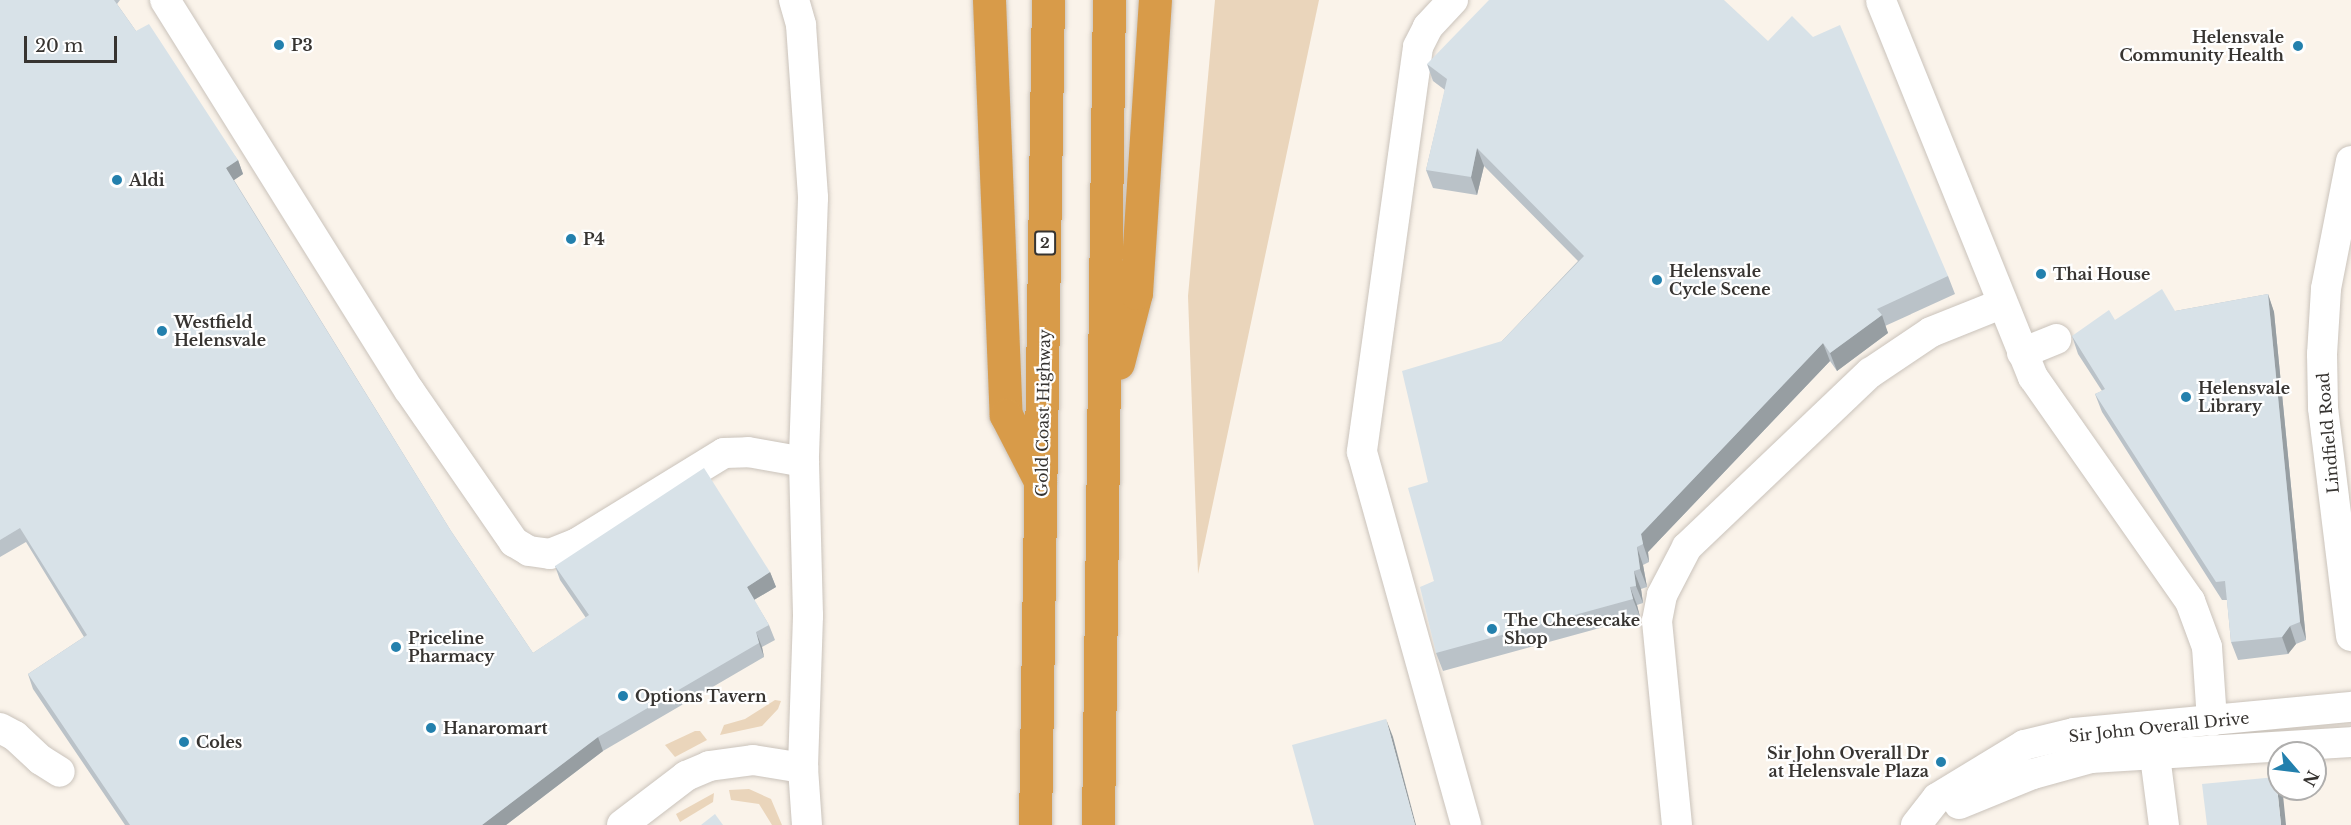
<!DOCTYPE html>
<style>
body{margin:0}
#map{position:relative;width:2351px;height:825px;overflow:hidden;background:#faf3ea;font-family:"Libre Baskerville",serif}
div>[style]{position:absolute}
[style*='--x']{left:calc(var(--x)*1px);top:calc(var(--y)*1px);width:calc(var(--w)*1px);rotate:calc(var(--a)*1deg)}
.green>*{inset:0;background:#ead5bb}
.roads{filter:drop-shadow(0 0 2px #cac3bb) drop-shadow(0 0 2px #cac3bb)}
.minor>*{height:30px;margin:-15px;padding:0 15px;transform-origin:15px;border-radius:15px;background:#fff}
.highway>*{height:33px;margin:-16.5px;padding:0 16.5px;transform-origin:16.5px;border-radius:16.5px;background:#d89b49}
.wall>*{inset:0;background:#bac2c8}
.shaded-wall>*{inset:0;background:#979ea2}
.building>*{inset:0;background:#d8e2e8}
.dots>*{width:16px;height:16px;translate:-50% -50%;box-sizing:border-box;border:3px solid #fff;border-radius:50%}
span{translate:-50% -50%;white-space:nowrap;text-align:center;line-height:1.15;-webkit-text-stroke:4.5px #fff;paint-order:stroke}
.shield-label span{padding:2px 4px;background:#fff;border:2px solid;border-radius:4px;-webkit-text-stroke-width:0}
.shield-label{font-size:15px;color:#373431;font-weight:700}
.poi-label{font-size:16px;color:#373431;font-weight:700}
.right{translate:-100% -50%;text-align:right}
.left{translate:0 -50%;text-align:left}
.street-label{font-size:16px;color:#373431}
.north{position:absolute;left:2267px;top:741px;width:60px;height:60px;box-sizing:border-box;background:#fff;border:2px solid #afaead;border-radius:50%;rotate:118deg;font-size:16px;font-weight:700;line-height:24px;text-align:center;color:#373431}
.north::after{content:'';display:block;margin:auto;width:21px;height:27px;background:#2380ad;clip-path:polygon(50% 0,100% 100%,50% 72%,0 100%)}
.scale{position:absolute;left:24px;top:36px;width:93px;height:27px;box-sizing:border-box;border:3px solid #373431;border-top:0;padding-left:8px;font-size:18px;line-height:21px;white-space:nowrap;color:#373431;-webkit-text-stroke:4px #fff;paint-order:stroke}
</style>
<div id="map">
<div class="green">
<div style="clip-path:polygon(1215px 0,1319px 0,1198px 574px,1188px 296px)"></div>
<div style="clip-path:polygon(775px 700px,781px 701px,778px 709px,762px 726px,720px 735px,724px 725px,745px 719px)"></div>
<div style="clip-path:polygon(695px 731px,700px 731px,707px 740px,675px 757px,665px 745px)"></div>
<div style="clip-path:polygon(749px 789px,771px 799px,782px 825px,772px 825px,759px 804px,731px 800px,729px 790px)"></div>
<div style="clip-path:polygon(714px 793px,713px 802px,680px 822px,676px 814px)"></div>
</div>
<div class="roads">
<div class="minor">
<div style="--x:165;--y:0;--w:460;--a:58"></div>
<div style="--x:409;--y:390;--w:185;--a:55.4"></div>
<div style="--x:514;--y:542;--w:17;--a:31"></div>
<div style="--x:529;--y:551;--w:21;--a:8"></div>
<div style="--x:550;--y:554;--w:29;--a:-22"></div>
<div style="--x:577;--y:543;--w:172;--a:-31.5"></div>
<div style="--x:724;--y:453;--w:24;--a:-2"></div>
<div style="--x:748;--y:452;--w:57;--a:10.1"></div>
<div style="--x:794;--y:0;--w:26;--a:74"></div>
<div style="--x:801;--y:25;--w:173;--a:86"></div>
<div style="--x:813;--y:198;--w:264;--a:92"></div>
<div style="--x:804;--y:462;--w:154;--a:88.5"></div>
<div style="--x:808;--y:616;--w:152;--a:91.9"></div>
<div style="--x:803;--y:768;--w:57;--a:86"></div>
<div style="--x:1453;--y:0;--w:37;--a:133"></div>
<div style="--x:1428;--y:27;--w:22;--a:117"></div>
<div style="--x:1418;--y:47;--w:409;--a:97.9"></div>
<div style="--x:1362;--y:452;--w:387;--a:74.4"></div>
<div style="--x:1881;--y:1;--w:406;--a:68"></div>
<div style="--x:2033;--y:377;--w:274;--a:55"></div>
<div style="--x:2190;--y:601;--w:49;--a:69.7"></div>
<div style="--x:2207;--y:647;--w:74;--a:86.1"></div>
<div style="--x:2351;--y:161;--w:130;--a:101.1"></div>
<div style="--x:2326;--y:289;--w:65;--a:93.5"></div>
<div style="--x:2322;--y:354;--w:54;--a:88.9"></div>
<div style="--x:2323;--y:408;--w:230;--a:83"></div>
<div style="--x:2022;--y:353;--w:37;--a:-22"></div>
<div style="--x:0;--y:728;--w:17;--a:28"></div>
<div style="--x:15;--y:736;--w:35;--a:43"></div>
<div style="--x:41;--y:760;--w:22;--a:32"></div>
<div style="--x:2152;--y:733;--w:93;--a:82.6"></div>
<div style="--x:1959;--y:804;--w:80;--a:-22.1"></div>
<div style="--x:2033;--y:774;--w:60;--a:-15.4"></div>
<div style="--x:2091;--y:758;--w:260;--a:-3.5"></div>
<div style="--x:622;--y:825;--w:81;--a:-37.4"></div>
<div style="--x:686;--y:776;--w:25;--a:-23"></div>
<div style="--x:709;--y:766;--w:44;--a:-7.8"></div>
<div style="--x:753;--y:760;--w:51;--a:9.1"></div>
<div style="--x:1677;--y:825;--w:205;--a:-95.6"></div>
<div style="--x:1657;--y:621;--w:26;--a:-79"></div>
<div style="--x:1662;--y:595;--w:54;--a:-62.5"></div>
<div style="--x:1687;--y:547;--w:253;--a:-43.6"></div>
<div style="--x:1870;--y:373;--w:73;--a:-33.9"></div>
<div style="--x:1931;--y:332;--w:75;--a:-21.8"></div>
<div style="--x:1916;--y:825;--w:34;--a:-52"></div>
<div style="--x:1937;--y:798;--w:102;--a:-31.3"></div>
<div style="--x:2024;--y:745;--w:51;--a:-13.5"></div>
<div style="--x:2074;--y:733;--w:278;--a:-5.4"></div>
</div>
<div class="highway">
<div style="--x:989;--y:0;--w:415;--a:87.7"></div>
<div style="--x:1006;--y:415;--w:74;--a:62.7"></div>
<div style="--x:1118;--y:363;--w:72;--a:-75.6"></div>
<div style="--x:1136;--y:293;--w:294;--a:-86.3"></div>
<div style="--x:1035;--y:825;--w:825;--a:-89.1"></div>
<div style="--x:1098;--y:825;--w:825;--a:-89.24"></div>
</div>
</div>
<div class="wall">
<div style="clip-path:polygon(0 0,120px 0,117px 4px,136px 31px,238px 160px,243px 174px,234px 180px,451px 531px,533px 653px,586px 618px,560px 580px,555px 566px,770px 572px,776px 587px,754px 600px,769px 625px,775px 640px,762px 647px,764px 657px,603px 751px,506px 825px,125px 825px,33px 689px,28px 674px,84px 637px,26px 542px,0 557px)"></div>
<div style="clip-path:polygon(1427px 64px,1948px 276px,1955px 294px,1885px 326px,1888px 333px,1837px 371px,1830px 361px,1648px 552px,1649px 562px,1643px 565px,1647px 587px,1641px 589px,1643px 603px,1637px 605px,1640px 617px,1443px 671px,1436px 653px,1434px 581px,1428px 482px,1502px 341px,1578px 261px,1484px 166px,1477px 195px,1433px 188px,1426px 170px,1445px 90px,1433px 81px)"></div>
<div style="clip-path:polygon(2268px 294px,2274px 312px,2306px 640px,2296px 644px,2288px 654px,2238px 660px,2231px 642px,2227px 600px,2222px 600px,2102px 412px,2095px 394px,2102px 391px,2078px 354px,2072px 336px,2115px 320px,2175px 311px)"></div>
</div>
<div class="shaded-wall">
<div style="clip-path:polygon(1477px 148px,1484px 166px,1477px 195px,1471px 177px)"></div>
<div style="clip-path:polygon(238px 160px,243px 174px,231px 182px,226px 168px)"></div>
<div style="clip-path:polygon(2268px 294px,2274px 312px,2306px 640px,2300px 622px)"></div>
<div style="clip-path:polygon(1882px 315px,1888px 333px,1837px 371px,1830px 353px)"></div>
<div style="clip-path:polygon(1823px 343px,1830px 361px,1648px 552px,1649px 562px,1643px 544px,1641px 534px)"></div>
<div style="clip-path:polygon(1637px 547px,1643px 565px,1647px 587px,1640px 569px)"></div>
<div style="clip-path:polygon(1634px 571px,1641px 589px,1643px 603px,1636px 586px)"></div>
<div style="clip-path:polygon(770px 572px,776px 587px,752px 601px,747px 587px)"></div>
<div style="clip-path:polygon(1630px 587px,1637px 605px,1640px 617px,1633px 599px)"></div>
<div style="clip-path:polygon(2290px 626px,2296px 644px,2288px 654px,2282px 637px)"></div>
<div style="clip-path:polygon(756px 632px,762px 647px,764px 657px,759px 643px)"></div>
<div style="clip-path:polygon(1386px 719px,1393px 737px,1416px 825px,1415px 825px)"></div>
<div style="clip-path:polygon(598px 737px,603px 751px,506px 825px,482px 825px)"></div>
<div style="clip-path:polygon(2276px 777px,2279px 784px,2279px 789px,2281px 789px,2283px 795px,2286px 825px,2281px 825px)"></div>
</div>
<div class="building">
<div style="clip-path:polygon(0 0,114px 0,136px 31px,149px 24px,238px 160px,226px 168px,451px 531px,533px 653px,589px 615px,555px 566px,704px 468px,770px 572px,747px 587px,769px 625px,756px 632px,759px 643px,598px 737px,482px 825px,130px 825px,28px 674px,87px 635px,20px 528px,0 540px)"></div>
<div style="clip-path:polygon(1489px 0,1724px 0,1768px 41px,1792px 16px,1813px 37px,1840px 25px,1948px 276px,1877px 309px,1882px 315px,1830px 353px,1823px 343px,1641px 534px,1643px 544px,1637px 547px,1640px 569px,1634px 571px,1636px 586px,1630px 587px,1633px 599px,1436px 653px,1420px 587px,1434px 581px,1408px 488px,1428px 482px,1402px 371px,1502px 341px,1584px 256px,1477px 148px,1471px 177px,1426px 170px,1447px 79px,1427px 64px)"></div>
<div style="clip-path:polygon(2162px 289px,2175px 311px,2268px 294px,2300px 622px,2290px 626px,2282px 637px,2231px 642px,2225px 581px,2216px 582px,2095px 394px,2105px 389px,2072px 336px,2109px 310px,2115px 320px)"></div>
<div style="clip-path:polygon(1386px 719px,1415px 825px,1314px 825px,1292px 745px)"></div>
<div style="clip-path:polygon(2276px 777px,2281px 825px,2207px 825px,2202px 784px)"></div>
<div style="clip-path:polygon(715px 814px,723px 825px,701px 825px)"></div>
</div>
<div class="dots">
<div style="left:279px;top:45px;background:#2380ad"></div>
<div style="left:2298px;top:46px;background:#2380ad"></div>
<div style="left:117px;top:180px;background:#2380ad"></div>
<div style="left:571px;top:239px;background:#2380ad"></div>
<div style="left:2041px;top:274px;background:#2380ad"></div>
<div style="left:1657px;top:280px;background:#2380ad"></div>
<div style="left:162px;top:331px;background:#2380ad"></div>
<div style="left:2186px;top:397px;background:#2380ad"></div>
<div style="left:1492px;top:629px;background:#2380ad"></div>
<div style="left:396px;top:647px;background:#2380ad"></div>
<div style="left:623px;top:696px;background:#2380ad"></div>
<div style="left:431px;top:728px;background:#2380ad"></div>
<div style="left:184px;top:742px;background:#2380ad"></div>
<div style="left:1941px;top:762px;background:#2380ad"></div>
</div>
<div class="shield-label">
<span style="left:1045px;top:243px">2</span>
</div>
<div class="poi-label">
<span class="right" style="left:2284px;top:46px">Helensvale<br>Community Health</span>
<span class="left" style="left:291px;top:45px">P3</span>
<span class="left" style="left:129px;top:180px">Aldi</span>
<span class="left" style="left:583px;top:239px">P4</span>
<span class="left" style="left:1669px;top:280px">Helensvale<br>Cycle Scene</span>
<span class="left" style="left:2053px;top:274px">Thai House</span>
<span class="left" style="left:174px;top:331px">Westfield<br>Helensvale</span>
<span class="left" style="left:2198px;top:397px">Helensvale<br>Library</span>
<span class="left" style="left:1504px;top:629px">The Cheesecake<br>Shop</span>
<span class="left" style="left:408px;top:647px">Priceline<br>Pharmacy</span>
<span class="left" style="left:635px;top:696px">Options Tavern</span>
<span class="left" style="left:443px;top:728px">Hanaromart</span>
<span class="left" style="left:196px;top:742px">Coles</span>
<span class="right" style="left:1929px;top:762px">Sir John Overall Dr<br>at Helensvale Plaza</span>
</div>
<div class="street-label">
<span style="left:1043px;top:413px;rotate:-89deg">Gold Coast Highway</span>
<span style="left:2328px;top:433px;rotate:-95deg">Lindfield Road</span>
<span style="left:2159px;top:727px;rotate:-6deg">Sir John Overall Drive</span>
</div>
<div class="north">N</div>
<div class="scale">20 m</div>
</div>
